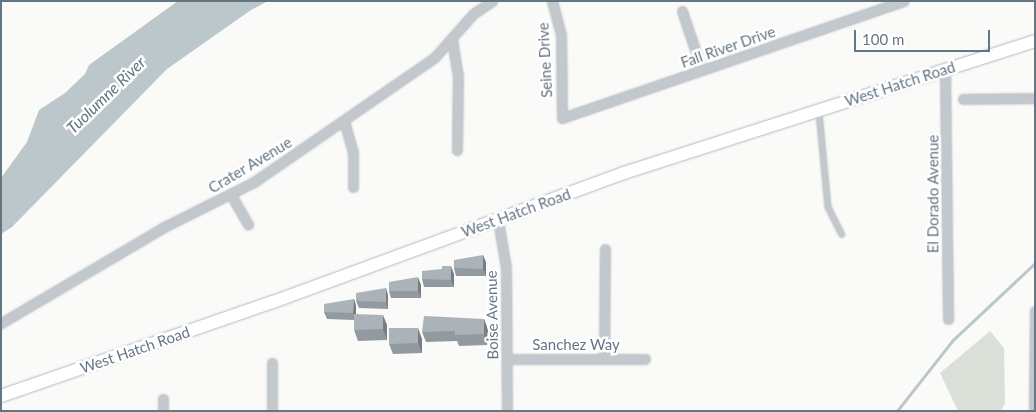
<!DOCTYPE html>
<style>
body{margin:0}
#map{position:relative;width:1036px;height:412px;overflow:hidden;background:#fafaf8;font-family:Lato,sans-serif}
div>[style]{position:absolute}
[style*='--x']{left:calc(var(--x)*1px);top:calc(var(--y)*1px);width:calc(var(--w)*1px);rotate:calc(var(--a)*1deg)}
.green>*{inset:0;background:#dadfd7}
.water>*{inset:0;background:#bbc7cb}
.stream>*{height:2.5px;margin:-1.25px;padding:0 1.25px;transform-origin:1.25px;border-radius:1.25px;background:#bbc7cb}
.roads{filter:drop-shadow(0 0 1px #b3babf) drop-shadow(0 0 1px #b3babf)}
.lane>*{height:4.5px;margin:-2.25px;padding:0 2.25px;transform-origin:2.25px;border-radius:2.25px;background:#c3c8cc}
.street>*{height:9px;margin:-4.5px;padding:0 4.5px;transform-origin:4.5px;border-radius:4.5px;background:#c3c8cc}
.secondary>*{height:12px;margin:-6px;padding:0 6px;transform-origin:6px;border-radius:6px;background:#fff}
.wall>*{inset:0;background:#929a9f}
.shaded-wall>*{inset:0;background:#777d82}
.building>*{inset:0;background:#aab3b9}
span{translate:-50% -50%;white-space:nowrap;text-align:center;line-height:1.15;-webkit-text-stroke:5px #fff;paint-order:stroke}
.street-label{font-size:15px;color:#657683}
.water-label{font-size:16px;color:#60757c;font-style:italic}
.frame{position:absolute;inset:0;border:2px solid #657683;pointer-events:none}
.scale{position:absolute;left:854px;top:30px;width:136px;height:22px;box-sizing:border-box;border:2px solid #657683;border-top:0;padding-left:6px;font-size:15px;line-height:18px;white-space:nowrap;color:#657683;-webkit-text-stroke:4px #fff;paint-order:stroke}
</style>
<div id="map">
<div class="green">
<div style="clip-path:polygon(990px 331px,1004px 348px,1005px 403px,1001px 411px,958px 411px,940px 373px)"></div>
</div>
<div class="water">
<div style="clip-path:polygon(178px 1px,268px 1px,251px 10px,167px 69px,12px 227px,1px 234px,1px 178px,27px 142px,39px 110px,65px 93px,85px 74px,89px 65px)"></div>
</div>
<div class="stream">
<div style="--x:897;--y:411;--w:89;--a:-51.8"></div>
<div style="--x:952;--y:341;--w:114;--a:-43.2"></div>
</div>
<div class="roads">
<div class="lane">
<div style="--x:819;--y:112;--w:95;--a:84.6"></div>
<div style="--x:828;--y:207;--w:30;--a:63"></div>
</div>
<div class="street">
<div style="--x:552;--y:1;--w:34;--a:75"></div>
<div style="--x:561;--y:34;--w:84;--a:89.3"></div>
<div style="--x:562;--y:118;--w:361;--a:-18.9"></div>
<div style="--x:682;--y:11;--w:62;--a:71.3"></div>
<div style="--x:452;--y:39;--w:36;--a:81"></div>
<div style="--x:458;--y:75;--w:75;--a:90.8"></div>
<div style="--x:945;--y:69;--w:250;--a:89.3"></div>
<div style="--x:963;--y:99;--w:72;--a:-0.8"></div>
<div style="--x:344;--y:121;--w:33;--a:74"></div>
<div style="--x:353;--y:153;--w:34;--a:90"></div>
<div style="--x:231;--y:195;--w:34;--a:60"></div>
<div style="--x:498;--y:220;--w:49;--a:80.5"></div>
<div style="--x:506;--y:268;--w:143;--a:89.6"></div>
<div style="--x:1;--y:323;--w:189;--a:-30.5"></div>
<div style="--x:164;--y:227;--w:101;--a:-26.6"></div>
<div style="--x:254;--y:182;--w:219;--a:-34.6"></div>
<div style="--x:434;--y:58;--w:59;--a:-48.4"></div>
<div style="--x:473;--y:14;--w:23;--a:-34"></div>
<div style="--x:507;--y:359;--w:138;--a:0"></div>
<div style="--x:604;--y:359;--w:110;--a:-89.5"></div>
<div style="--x:163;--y:411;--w:12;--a:-90"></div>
<div style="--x:272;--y:411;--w:48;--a:-90"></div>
<div style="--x:1034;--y:411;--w:100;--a:-89.4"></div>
</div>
<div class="secondary">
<div style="--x:1;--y:396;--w:288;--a:-19.1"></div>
<div style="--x:273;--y:302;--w:374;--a:-20.2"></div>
<div style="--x:624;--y:173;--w:432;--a:-17.8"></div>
</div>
</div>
<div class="wall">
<div style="clip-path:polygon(486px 262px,486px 276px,456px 276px,454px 268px)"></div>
<div style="clip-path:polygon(454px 274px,454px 287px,424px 287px,422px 279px)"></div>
<div style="clip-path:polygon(421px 285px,421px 298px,391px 298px,389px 291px)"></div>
<div style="clip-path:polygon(388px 295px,388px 309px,359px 308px,356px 301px)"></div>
<div style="clip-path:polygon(354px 299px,356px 306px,356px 314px,387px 325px,387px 340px,358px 341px,354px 330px,354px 320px,327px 319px,324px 312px)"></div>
<div style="clip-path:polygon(484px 319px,488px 330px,487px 345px,459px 346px,457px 341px,426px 342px,422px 332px)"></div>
<div style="clip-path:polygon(422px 339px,422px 353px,393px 354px,389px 344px)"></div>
</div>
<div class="shaded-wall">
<div style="clip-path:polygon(483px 255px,486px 262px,486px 276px,483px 269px)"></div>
<div style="clip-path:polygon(451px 266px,454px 274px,454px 287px,451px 280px)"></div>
<div style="clip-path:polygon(418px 277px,421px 285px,421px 298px,418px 291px)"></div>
<div style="clip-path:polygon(386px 288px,388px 295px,388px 309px,386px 302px)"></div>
<div style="clip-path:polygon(354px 299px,356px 306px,356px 320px,353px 313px)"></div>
<div style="clip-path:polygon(383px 315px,387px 325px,387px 340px,383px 329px)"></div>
<div style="clip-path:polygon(484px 319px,488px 330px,487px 345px,484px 334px)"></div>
<div style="clip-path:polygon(418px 328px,422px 339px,422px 353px,418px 343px)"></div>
</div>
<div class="building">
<div style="clip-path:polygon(483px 255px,483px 269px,454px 268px,454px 260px)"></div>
<div style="clip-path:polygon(442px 266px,451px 266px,451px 280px,422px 279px,422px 271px,442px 269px)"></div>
<div style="clip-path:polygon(418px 277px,418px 291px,389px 291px,389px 282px)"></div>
<div style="clip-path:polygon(386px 288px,386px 302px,356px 301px,356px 293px)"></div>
<div style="clip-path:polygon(354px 299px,353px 313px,324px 312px,324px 304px)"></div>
<div style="clip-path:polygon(354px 314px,383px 315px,383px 329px,354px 330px)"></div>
<div style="clip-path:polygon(424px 316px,484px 319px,484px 334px,455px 335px,455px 331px,422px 332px)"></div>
<div style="clip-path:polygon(389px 328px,418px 328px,418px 343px,389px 344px)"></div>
</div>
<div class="street-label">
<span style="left:728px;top:47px;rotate:-19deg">Fall River Drive</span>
<span style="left:545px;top:60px;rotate:-93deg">Seine Drive</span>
<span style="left:900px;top:84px;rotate:-18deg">West Hatch Road</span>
<span style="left:250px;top:165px;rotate:-31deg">Crater Avenue</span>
<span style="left:933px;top:194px;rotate:-90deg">El Dorado Avenue</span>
<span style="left:516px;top:213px;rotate:-20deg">West Hatch Road</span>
<span style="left:492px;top:315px;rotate:-91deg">Boise Avenue</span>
<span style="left:576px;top:345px">Sanchez Way</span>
<span style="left:135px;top:350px;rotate:-19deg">West Hatch Road</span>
</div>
<div class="water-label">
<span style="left:106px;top:95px;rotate:-44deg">Tuolumne River</span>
</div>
<div class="frame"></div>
<div class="scale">100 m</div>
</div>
